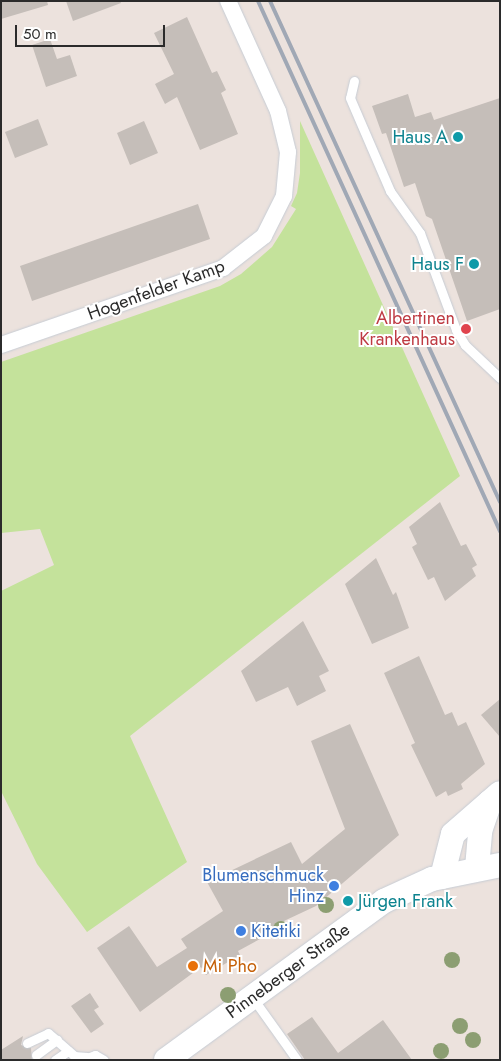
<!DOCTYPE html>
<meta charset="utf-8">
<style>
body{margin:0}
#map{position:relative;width:501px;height:1061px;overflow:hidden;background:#ece2dd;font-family:Jost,sans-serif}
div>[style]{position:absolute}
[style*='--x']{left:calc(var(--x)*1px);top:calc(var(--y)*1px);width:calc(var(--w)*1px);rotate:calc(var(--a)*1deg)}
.green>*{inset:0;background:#c4e29b}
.building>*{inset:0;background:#c5beb9}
.roads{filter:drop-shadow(0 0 1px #c6ccd4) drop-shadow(0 0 1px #c6ccd4)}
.lane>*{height:9px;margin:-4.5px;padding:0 4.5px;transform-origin:4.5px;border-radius:4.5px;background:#fff}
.street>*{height:16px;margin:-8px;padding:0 8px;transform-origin:8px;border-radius:8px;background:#fff}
.secondary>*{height:24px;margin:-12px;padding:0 12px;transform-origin:12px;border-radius:12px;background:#fff}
.rail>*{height:4px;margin:-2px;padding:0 2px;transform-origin:2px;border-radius:2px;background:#a0a8b5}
.trees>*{width:16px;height:16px;margin:-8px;border-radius:50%;background:#8c9e72}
.dots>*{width:14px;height:14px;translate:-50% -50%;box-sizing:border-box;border:2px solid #fff;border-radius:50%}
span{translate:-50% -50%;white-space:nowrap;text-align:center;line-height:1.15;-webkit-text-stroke:4px #fff;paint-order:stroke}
.culture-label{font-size:18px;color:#0d838f}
.right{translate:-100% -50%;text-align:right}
.left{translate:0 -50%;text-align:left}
.street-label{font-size:18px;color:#2b2b2b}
.health-label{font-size:18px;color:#be3a42}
.shop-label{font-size:18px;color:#366cbe}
.food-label{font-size:18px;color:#c56008}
.frame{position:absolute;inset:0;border:2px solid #2b2b2b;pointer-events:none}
.scale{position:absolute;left:15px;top:25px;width:150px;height:22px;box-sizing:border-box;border:2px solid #2b2b2b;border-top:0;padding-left:6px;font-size:15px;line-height:18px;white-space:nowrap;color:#2b2b2b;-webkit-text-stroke:4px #fff;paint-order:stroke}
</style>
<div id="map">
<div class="green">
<div style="clip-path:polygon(300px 121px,460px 476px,130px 736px,187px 862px,87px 932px,37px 864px,1px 791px,1px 591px,54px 565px,40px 529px,1px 533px,1px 362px,220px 286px,241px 274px,272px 247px,296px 209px,291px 206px,297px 193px,300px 173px)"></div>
</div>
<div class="building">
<div style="clip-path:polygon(1px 1px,47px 1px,48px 5px,1px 19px)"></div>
<div style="clip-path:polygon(66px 1px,120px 1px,121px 3px,73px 21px)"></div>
<div style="clip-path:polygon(187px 17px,212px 73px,217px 71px,226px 90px,221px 93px,238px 134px,200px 150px,177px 97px,165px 104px,155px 84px,174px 74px,154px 33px)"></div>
<div style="clip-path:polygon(50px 39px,57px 59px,70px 55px,77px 76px,46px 87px,32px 45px)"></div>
<div style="clip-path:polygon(408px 94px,415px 117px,431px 112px,434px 120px,500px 98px,500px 309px,467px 321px,432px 219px,426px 216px,415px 183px,404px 187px,386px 133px,382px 134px,372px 106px)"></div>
<div style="clip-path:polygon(38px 119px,48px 145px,15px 158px,5px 132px)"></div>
<div style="clip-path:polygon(144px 121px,158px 153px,130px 165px,117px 133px)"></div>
<div style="clip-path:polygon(198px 204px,210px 239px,32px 301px,20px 266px)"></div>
<div style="clip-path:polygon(440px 502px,461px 546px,466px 544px,477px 565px,472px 568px,476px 576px,445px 601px,434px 577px,428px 580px,412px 547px,417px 544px,409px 527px)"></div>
<div style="clip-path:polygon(376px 558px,393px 595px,396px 592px,409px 628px,372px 644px,345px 584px)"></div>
<div style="clip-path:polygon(303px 621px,329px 671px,319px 676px,326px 691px,297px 706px,288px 687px,256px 702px,241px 671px)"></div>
<div style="clip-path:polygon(419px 656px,445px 715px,452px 712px,458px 726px,466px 722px,485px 764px,461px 784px,463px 789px,448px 796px,446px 791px,436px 797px,411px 745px,415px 743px,384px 673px)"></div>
<div style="clip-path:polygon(500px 699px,500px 737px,481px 715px)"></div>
<div style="clip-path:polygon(350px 724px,399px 835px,316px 906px,269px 928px,271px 933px,238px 951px,240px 955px,206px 975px,201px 967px,140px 1012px,97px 948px,129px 926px,157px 967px,187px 948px,181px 939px,223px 911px,207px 882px,291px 842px,302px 864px,345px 829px,311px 741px)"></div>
<div style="clip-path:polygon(90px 993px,99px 1007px,94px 1010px,104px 1024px,91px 1033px,71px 1006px)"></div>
<div style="clip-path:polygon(312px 1017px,338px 1053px,383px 1020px,412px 1060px,305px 1060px,287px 1034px)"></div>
<div style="clip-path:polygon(23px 1036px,21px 1045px,31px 1048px,32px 1060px,1px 1060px,1px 1050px)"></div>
</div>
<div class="roads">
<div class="lane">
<div style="--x:354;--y:81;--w:17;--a:103"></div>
<div style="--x:350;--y:98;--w:101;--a:66.7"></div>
<div style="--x:390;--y:191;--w:52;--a:54.5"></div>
<div style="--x:420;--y:233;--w:103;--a:69.6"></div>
<div style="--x:456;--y:330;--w:17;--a:59"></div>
<div style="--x:465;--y:345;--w:48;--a:43.3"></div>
<div style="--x:252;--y:997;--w:77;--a:54.5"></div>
<div style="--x:27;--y:1043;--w:23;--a:-25"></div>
<div style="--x:48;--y:1033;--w:35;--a:41"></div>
<div style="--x:74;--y:1056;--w:13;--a:4"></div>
<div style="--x:36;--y:1055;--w:26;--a:-36"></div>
<div style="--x:55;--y:1060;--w:16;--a:-35"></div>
<div style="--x:82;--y:1060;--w:14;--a:-21"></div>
<div style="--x:95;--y:1055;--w:10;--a:29"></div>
</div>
<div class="street">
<div style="--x:1;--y:345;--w:235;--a:-19.1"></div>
<div style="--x:223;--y:268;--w:52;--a:-38"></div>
<div style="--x:264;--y:236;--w:45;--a:-63.4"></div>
<div style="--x:284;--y:196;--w:44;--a:-84.8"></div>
<div style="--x:288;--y:152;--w:42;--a:-103.7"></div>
<div style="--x:278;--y:111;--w:121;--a:-114.4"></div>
</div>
<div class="secondary">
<div style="--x:477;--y:868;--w:37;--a:-85"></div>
<div style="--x:480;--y:831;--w:31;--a:-71"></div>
<div style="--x:442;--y:877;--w:44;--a:-75.7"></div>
<div style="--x:453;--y:834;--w:62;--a:-41.1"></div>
<div style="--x:166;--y:1060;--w:270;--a:-36.1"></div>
<div style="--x:384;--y:901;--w:53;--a:-24.6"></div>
<div style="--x:432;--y:879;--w:69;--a:-11.6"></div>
</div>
</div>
<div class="rail">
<div style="--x:258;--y:1;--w:583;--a:65.46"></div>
<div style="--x:270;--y:1;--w:551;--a:65.34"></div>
</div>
<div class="trees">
<div style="left:326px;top:905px"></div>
<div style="left:281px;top:929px"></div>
<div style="left:452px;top:960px"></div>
<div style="left:228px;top:995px"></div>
<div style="left:460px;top:1026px"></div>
<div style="left:473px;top:1040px"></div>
<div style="left:441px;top:1051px"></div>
</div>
<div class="dots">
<div style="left:458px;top:137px;background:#0f9aa8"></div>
<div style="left:474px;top:264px;background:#0f9aa8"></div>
<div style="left:466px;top:329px;background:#e0444e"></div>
<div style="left:334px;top:886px;background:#3f7fe0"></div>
<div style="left:348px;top:901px;background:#0f9aa8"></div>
<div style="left:241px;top:931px;background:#3f7fe0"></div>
<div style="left:193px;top:966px;background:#e8710a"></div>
</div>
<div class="culture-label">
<span class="right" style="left:448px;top:137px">Haus A</span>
<span class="right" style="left:464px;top:264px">Haus F</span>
<span class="left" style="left:358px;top:901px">Jürgen Frank</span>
</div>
<div class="street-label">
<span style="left:156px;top:290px;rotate:-20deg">Hogenfelder Kamp</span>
<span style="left:288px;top:971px;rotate:-36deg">Pinneberger Straße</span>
</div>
<div class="health-label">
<span class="right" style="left:455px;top:329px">Albertinen<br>Krankenhaus</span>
</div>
<div class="shop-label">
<span class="right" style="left:324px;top:886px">Blumenschmuck<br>Hinz</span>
<span class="left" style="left:251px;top:931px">Kitetiki</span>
</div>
<div class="food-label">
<span class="left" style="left:203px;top:966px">Mi Pho</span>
</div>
<div class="frame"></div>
<div class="scale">50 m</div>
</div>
